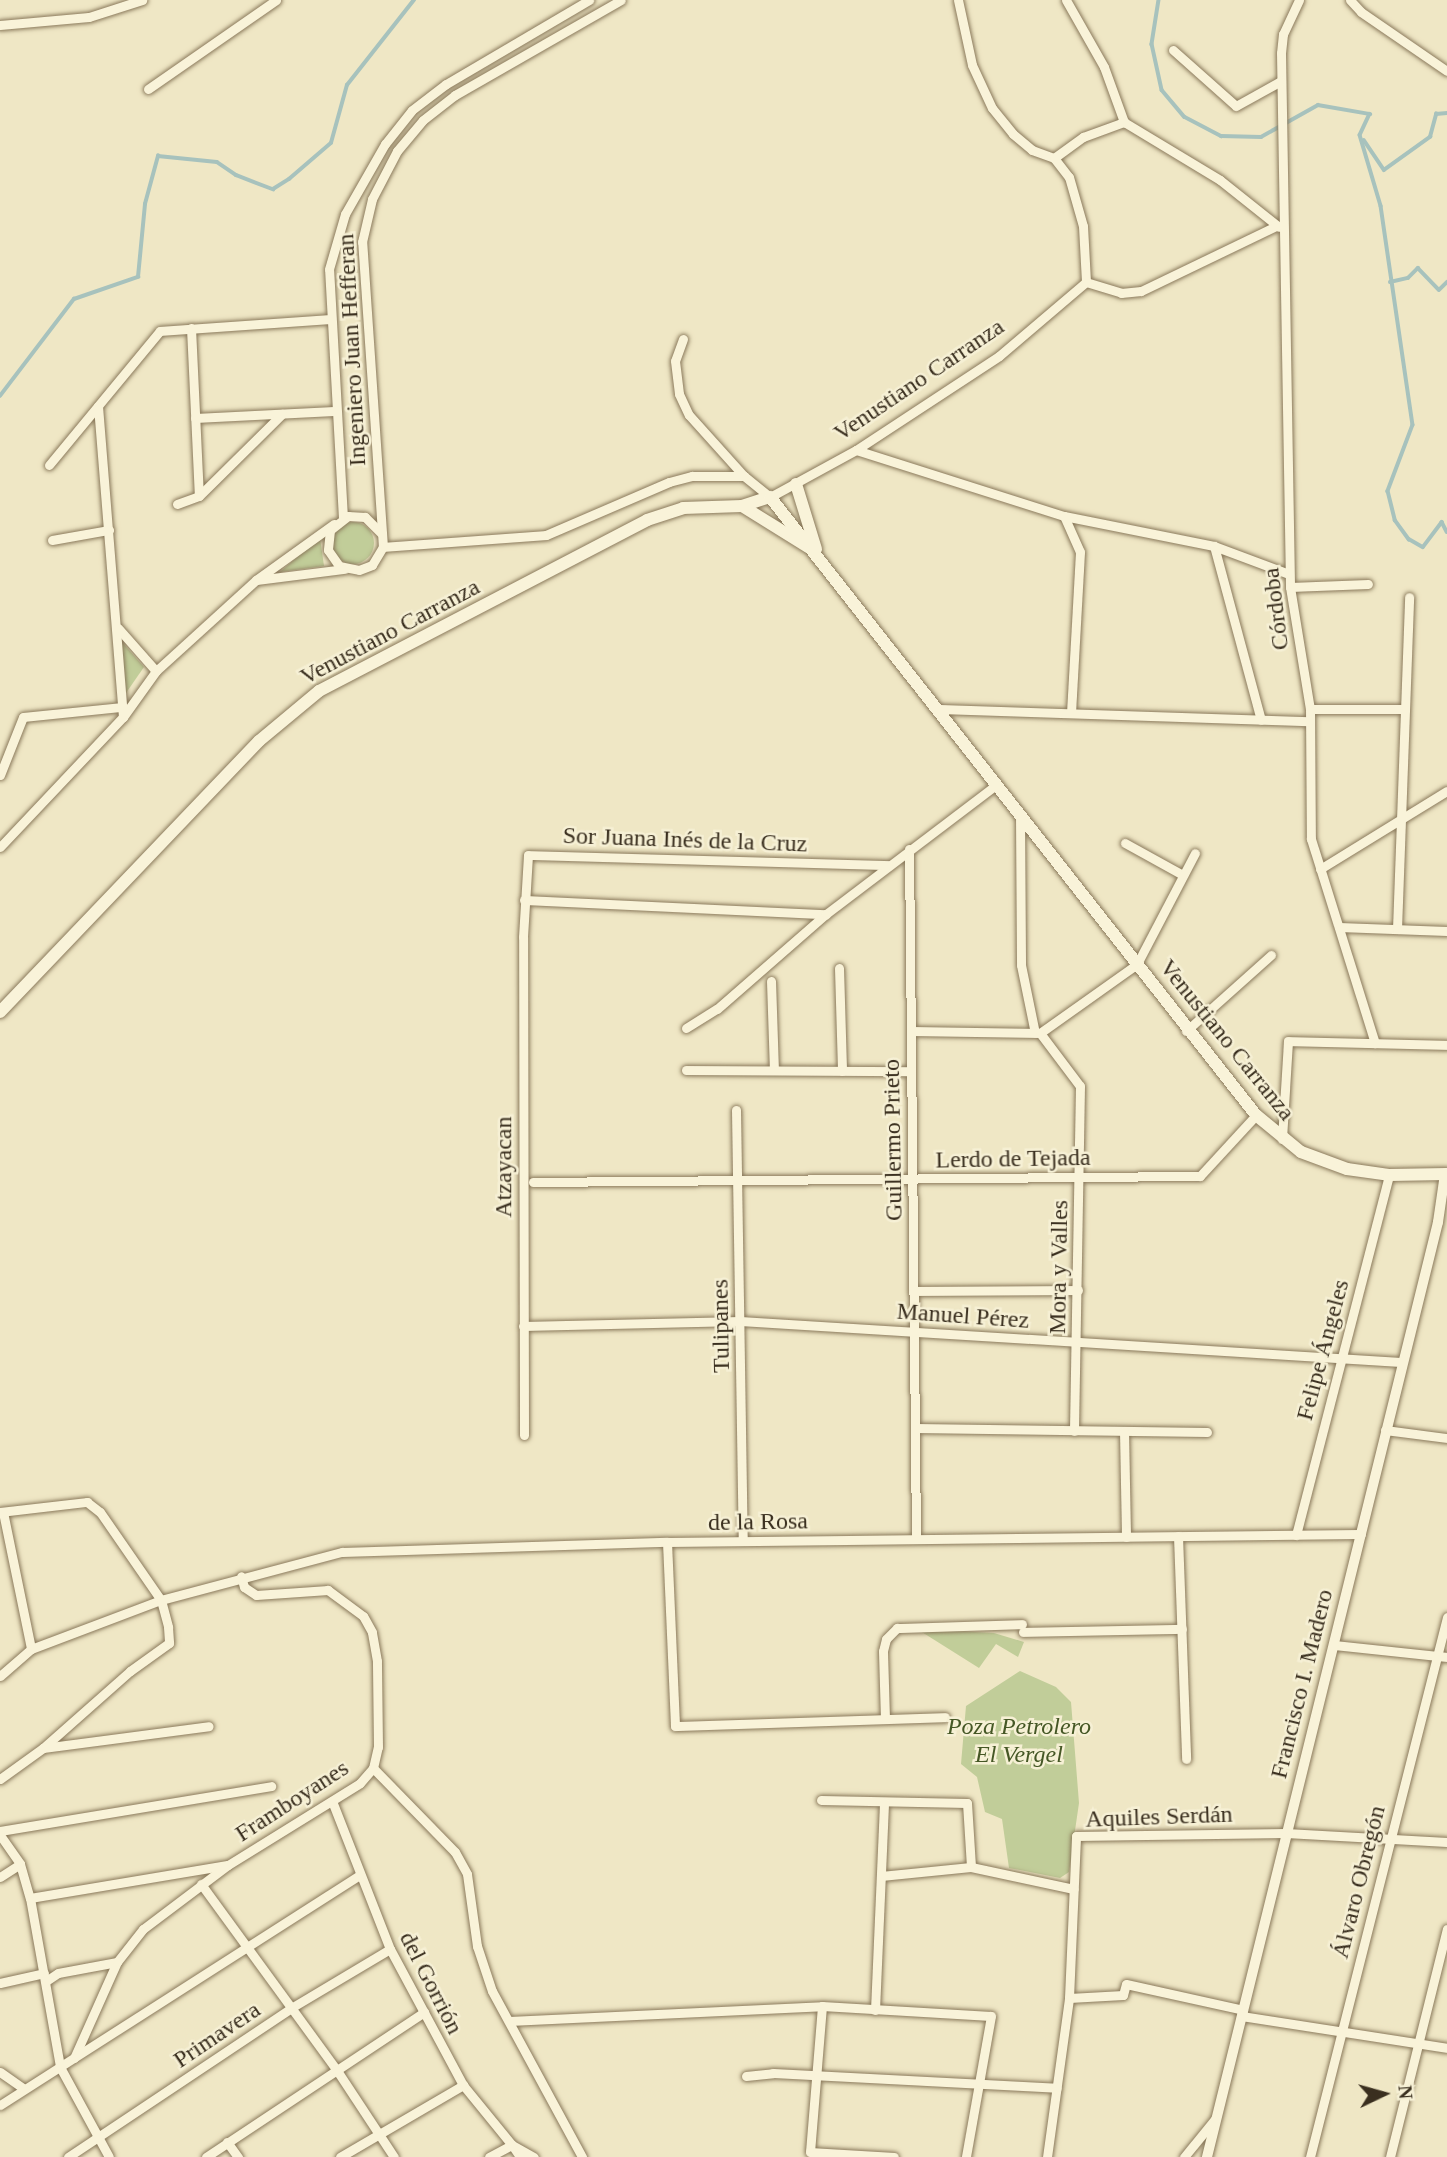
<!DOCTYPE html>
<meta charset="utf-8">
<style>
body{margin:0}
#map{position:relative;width:1447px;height:2157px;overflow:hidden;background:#efe7c5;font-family:"Times New Roman",serif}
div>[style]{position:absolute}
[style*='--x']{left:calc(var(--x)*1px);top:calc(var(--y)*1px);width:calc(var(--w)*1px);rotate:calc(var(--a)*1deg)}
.green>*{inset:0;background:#c1cd99}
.round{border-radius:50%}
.stream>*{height:3.5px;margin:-1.75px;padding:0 1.75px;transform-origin:1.75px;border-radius:1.75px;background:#a7c2bd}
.roads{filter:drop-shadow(0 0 2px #8a795b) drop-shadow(0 0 2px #8a795b)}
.minor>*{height:9px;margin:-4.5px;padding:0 4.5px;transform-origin:4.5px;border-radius:4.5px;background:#f9f3d9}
.tertiary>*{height:10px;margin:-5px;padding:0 5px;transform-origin:5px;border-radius:5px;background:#f9f3d9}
.secondary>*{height:12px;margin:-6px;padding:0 6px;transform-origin:6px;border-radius:6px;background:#f9f3d9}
span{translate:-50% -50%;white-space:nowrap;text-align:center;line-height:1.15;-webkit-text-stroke:5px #f6f0d5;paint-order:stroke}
.street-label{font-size:24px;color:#3a2f1f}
.park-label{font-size:24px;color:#455725;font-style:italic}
.north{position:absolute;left:1349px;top:2059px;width:70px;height:70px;-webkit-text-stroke:5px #f6f0d5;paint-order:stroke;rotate:85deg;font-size:19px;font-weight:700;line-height:28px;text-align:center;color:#3a2f1f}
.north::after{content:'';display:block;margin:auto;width:24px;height:32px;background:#3a2f1f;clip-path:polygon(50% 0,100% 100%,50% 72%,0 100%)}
</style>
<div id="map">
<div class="green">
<div class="round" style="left:332px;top:522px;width:42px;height:42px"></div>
<div style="clip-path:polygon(320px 538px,324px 566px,280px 572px,319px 538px)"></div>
<div style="clip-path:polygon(122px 642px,144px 667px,126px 693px)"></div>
<div style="clip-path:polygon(917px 1629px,994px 1633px,1024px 1642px,1018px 1657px,996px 1644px,979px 1668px)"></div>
<div style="clip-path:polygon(1020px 1671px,1056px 1687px,1071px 1702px,1079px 1803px,1069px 1872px,1060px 1878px,1009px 1868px,1002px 1819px,985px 1812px,977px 1777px,961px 1764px,966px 1706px)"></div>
</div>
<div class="stream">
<div style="--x:1159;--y:0;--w:45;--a:99"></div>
<div style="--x:1152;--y:44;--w:47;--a:77.7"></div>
<div style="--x:1162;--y:90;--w:35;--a:50"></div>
<div style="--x:1185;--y:117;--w:41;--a:27.8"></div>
<div style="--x:1221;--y:136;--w:40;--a:1.4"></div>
<div style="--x:1261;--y:137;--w:65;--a:-29.3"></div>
<div style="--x:1318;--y:105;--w:53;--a:9.8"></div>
<div style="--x:1370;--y:114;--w:23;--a:115"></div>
<div style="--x:1360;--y:135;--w:74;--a:73.5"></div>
<div style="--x:1381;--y:206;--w:221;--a:81.7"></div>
<div style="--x:1413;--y:425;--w:71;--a:110.7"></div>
<div style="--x:1388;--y:491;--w:30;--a:76"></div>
<div style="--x:1395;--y:520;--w:24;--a:54"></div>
<div style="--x:1409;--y:539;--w:16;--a:30"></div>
<div style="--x:1423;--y:547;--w:31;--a:-53"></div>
<div style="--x:1442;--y:522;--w:11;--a:63"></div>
<div style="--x:1364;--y:140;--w:36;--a:56"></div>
<div style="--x:1384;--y:170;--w:57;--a:-35.7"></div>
<div style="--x:1430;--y:137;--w:24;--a:-75"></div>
<div style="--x:1436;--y:114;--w:11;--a:-5"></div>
<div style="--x:1390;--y:282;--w:18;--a:-13"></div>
<div style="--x:1408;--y:278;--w:14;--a:-45"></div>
<div style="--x:1418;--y:268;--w:30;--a:46"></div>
<div style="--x:1439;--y:290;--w:11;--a:-45"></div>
<div style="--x:0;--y:396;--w:122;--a:-52.7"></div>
<div style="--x:74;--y:299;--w:68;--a:-19"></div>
<div style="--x:138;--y:277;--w:73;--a:-84.5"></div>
<div style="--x:145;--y:204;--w:50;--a:-74.8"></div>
<div style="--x:158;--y:156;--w:59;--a:5.8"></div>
<div style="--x:217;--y:162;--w:23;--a:34"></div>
<div style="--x:236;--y:175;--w:40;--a:21"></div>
<div style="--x:273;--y:189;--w:19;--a:-32"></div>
<div style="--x:289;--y:179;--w:55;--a:-40.6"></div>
<div style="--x:331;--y:143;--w:60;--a:-74.6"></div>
<div style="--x:347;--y:85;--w:108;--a:-51.8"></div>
</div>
<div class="roads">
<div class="minor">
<div style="--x:958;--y:0;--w:66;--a:77.8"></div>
<div style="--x:972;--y:65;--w:47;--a:65.1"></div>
<div style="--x:992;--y:108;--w:33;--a:51"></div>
<div style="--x:1013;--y:134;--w:25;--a:40"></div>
<div style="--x:1032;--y:150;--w:23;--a:20"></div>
<div style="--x:1054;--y:158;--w:24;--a:52"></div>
<div style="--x:1069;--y:177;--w:51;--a:74.1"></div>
<div style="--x:1083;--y:226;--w:56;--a:86.9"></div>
<div style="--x:1066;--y:0;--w:77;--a:60.4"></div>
<div style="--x:1104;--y:67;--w:59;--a:70"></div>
<div style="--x:1124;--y:122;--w:112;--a:31.1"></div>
<div style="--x:1220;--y:180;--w:75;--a:38.5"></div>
<div style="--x:1299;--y:0;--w:38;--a:115"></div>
<div style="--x:1283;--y:34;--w:19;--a:96"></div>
<div style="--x:1281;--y:53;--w:534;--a:89.03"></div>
<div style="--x:1290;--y:587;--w:124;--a:80.7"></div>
<div style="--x:1310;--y:709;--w:130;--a:89.6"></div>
<div style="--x:1311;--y:839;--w:214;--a:72.6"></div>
<div style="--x:1350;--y:0;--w:16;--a:47"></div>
<div style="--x:1361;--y:12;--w:104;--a:34.5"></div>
<div style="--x:0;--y:25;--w:89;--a:-5.1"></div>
<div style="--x:89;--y:17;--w:56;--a:-17.8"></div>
<div style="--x:1173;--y:50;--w:84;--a:41.6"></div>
<div style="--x:1236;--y:106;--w:51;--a:-29.1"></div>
<div style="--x:148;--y:89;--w:156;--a:-34.8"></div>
<div style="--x:1054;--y:158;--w:36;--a:-36"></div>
<div style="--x:1083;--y:137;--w:44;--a:-20.1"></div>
<div style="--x:191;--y:328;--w:168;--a:87.3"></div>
<div style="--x:683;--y:339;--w:23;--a:110"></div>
<div style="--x:675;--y:361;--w:33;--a:83"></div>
<div style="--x:679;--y:394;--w:23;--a:65"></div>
<div style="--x:689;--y:415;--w:82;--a:48"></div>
<div style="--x:744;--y:476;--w:33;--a:39"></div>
<div style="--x:770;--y:497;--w:98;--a:-28.7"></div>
<div style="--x:856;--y:450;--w:171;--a:-33.3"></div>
<div style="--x:999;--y:356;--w:114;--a:-40.4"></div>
<div style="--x:1086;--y:282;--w:37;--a:17"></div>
<div style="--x:1121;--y:293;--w:20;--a:-6"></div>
<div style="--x:1141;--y:291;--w:150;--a:-25.7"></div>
<div style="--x:98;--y:406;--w:312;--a:85.4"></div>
<div style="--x:195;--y:418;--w:139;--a:-2.9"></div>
<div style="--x:856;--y:450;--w:218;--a:17.6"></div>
<div style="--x:1064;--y:516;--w:153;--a:11.3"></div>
<div style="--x:1214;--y:546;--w:80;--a:20.5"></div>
<div style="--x:49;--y:465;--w:174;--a:-50.4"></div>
<div style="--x:160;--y:331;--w:170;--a:-4"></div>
<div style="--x:177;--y:504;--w:23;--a:-20"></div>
<div style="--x:199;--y:496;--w:117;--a:-44.7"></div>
<div style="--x:1064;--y:516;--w:39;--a:66"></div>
<div style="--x:1080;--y:552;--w:161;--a:93.2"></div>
<div style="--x:343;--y:518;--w:249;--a:-93.2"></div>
<div style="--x:329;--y:269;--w:57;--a:-73.8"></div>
<div style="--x:345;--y:214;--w:81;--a:-60.3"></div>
<div style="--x:385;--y:144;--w:43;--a:-51.5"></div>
<div style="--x:412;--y:110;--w:43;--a:-37.4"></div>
<div style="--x:446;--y:84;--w:166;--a:-30.4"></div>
<div style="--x:381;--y:533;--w:23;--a:-135"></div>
<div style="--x:365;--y:517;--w:17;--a:-177"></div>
<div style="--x:348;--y:516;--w:23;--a:142"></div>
<div style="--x:330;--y:530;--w:20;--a:96"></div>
<div style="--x:328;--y:550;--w:19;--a:55"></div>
<div style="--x:339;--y:566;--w:20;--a:11"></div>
<div style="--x:359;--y:570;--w:14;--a:-21"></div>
<div style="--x:372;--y:565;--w:21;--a:-59"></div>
<div style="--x:383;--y:547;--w:306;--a:-93.9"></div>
<div style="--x:362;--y:242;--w:44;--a:-76.9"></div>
<div style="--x:372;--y:199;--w:54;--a:-62.5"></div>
<div style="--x:397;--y:151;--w:40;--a:-50"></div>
<div style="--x:423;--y:120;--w:41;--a:-38"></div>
<div style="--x:455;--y:95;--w:191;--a:-29.8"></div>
<div style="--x:52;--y:540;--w:58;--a:-10"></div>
<div style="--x:1214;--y:546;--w:180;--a:74.9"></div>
<div style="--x:383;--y:547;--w:163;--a:-4.2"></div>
<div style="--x:546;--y:535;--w:134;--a:-23.3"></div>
<div style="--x:669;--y:482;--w:24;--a:-15"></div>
<div style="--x:692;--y:476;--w:52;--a:0"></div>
<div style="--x:257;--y:580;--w:88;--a:-7.2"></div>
<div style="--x:1290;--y:587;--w:78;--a:-2.2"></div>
<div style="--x:118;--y:628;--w:57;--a:48.5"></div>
<div style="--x:940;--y:709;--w:369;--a:1.9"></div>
<div style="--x:1310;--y:709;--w:95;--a:0"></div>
<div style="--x:0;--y:775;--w:62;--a:-68.4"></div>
<div style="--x:23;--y:717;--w:100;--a:-5.8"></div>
<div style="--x:1020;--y:816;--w:149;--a:89.6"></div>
<div style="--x:1021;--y:965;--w:69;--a:78.4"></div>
<div style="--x:1125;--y:843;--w:66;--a:28.9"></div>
<div style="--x:0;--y:847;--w:179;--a:-46.6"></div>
<div style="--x:123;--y:717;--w:57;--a:-54.3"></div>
<div style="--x:156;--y:671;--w:135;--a:-42.3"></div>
<div style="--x:256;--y:580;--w:96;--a:-35.7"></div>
<div style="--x:909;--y:849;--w:690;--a:89.42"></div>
<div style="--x:1320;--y:869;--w:149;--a:-31.6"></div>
<div style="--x:524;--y:900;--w:302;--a:2.7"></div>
<div style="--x:1339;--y:927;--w:108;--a:2.1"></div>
<div style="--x:1397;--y:929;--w:332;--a:-87.9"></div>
<div style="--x:839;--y:968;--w:103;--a:88.3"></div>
<div style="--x:771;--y:981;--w:89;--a:88.1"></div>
<div style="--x:686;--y:1028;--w:36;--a:-32"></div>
<div style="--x:717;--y:1009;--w:145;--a:-41.1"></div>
<div style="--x:826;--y:914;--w:213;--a:-37.2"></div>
<div style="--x:911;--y:1031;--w:129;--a:0.9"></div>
<div style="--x:1040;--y:1033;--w:119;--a:-35.4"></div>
<div style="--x:1137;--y:964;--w:125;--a:-62.4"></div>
<div style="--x:1186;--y:1031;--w:114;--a:-41.8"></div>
<div style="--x:1040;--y:1033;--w:66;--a:53"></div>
<div style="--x:1080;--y:1086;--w:345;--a:91"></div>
<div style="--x:686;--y:1070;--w:225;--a:0.3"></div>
<div style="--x:736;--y:1110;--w:431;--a:89.1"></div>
<div style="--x:1282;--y:1139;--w:98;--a:-86.5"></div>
<div style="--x:1288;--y:1041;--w:159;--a:1.4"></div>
<div style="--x:533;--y:1182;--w:667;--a:-0.52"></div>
<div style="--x:1200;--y:1176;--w:83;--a:-47.4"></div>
<div style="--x:914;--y:1291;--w:164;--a:-0.3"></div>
<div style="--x:523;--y:1326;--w:217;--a:-1.3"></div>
<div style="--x:740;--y:1321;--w:662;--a:3.55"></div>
<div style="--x:915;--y:1428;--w:292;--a:0.8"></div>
<div style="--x:1385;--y:1430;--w:63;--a:7.4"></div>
<div style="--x:1124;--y:1431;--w:106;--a:88.9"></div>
<div style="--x:524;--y:1435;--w:498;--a:-90.1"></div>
<div style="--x:523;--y:937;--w:82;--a:-86.5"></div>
<div style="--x:528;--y:855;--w:360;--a:1.6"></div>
<div style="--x:0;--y:1512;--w:88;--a:-6.6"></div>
<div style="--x:87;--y:1502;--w:16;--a:38"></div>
<div style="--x:100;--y:1512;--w:107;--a:55.3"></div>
<div style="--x:161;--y:1600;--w:28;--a:75"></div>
<div style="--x:168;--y:1627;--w:16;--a:86"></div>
<div style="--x:169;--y:1643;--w:48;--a:144.3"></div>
<div style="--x:130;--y:1671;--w:116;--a:138.5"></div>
<div style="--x:3;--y:1512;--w:140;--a:78.4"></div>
<div style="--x:1296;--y:1535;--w:372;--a:-75.5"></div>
<div style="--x:1178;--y:1536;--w:223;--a:87.9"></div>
<div style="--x:667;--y:1542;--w:184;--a:87.5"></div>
<div style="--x:675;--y:1726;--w:270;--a:-1.9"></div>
<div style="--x:1023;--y:1632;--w:159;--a:-1.1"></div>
<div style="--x:1334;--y:1645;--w:114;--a:6.1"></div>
<div style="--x:0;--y:1676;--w:41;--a:-41.1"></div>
<div style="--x:31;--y:1649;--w:139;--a:-20.7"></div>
<div style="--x:161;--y:1600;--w:187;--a:-14.9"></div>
<div style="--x:342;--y:1552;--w:325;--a:-1.8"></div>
<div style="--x:667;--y:1542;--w:694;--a:-0.66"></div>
<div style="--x:885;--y:1719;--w:68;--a:-91.7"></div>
<div style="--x:883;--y:1651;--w:12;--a:-76"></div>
<div style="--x:886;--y:1639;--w:16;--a:-45"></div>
<div style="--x:897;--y:1628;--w:125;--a:-1.8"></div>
<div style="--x:373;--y:1768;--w:117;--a:45.7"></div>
<div style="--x:455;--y:1852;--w:25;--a:61"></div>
<div style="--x:467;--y:1874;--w:73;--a:82.1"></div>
<div style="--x:477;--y:1946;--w:47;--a:71.6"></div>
<div style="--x:492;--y:1991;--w:189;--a:61.5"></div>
<div style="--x:0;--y:1779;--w:53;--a:-35.8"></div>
<div style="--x:43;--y:1748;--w:167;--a:-7.5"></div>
<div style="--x:821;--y:1800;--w:146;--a:1.2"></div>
<div style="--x:967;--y:1803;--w:64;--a:86.4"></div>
<div style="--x:332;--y:1801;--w:159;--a:68.6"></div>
<div style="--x:390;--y:1949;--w:154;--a:61.8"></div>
<div style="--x:463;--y:2085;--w:77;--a:50.8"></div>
<div style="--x:512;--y:2145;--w:25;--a:29"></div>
<div style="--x:0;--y:1831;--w:275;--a:-9.4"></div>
<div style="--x:0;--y:1835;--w:35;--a:55"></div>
<div style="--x:20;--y:1864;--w:35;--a:74"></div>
<div style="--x:30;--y:1898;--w:172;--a:79.9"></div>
<div style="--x:60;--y:2067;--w:102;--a:61.4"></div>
<div style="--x:881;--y:1876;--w:90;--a:-5.7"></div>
<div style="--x:971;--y:1867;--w:105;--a:12.1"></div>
<div style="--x:0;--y:1877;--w:24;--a:-33"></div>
<div style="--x:201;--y:1884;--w:229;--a:53.9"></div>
<div style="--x:336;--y:2069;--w:105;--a:56.6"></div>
<div style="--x:30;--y:1898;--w:200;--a:-9.5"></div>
<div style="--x:46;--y:1981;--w:14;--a:-34"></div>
<div style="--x:58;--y:1973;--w:60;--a:-10.6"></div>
<div style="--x:0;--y:1983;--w:45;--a:-12.8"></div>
<div style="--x:1069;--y:1998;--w:54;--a:-3.2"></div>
<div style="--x:1123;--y:1995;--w:11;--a:-75"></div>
<div style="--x:1126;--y:1984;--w:120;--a:12.5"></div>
<div style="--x:822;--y:2006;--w:146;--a:94.7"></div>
<div style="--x:810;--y:2152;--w:84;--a:3.4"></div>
<div style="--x:875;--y:2010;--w:208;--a:-87.5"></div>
<div style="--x:1241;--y:2016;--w:208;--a:8.8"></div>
<div style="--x:509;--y:2021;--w:313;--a:-2.7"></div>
<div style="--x:822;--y:2006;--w:169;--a:3.4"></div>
<div style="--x:991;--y:2016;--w:143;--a:100.1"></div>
<div style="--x:74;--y:2058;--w:105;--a:-65.9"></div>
<div style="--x:117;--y:1962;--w:42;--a:-51.8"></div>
<div style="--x:143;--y:1929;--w:106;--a:-37"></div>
<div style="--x:228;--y:1865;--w:155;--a:-31.8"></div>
<div style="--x:360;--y:1783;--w:20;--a:-49"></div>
<div style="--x:373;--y:1768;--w:22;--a:-77"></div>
<div style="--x:378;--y:1747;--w:86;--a:-90.7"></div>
<div style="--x:377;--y:1661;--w:29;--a:-100"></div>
<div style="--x:372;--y:1632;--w:18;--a:-119"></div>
<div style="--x:363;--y:1616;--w:44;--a:-143.4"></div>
<div style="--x:328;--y:1590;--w:72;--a:176"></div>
<div style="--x:256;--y:1595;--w:14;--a:-146"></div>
<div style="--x:244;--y:1587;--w:11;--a:-105"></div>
<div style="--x:0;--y:2072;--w:29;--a:35"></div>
<div style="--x:746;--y:2076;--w:27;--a:-6"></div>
<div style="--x:773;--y:2073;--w:284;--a:3"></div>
<div style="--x:0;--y:2105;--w:427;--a:-32.6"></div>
<div style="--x:227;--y:2142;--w:19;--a:54"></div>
<div style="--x:68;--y:2157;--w:268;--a:-33.7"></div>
<div style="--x:291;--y:2008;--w:115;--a:-30.8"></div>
<div style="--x:206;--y:2157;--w:262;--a:-33.6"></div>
<div style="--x:340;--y:2157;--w:143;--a:-30.3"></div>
<div style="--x:489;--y:2157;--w:26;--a:-28"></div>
<div style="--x:512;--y:2145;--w:14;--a:56"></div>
<div style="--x:1047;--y:2157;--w:161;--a:-82.1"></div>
<div style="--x:1069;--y:1998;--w:162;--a:-87.5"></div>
<div style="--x:1076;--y:1836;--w:210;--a:-0.8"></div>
<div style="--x:1286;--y:1833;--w:161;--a:3.2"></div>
<div style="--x:1184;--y:2157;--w:49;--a:-50.8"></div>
<div style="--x:1310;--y:2157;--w:557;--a:-75.76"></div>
<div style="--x:1390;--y:2157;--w:235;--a:-76"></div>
</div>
<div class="tertiary">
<div style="--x:1207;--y:2157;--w:963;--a:-76.12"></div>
<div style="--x:1438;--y:1222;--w:49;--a:-81.7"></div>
</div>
<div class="secondary">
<div style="--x:796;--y:484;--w:68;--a:72.9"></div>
<div style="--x:742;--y:506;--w:78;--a:31.8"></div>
<div style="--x:0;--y:1012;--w:375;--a:-46.3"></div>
<div style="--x:259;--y:741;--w:78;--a:-39.8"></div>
<div style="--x:319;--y:691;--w:370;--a:-27.5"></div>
<div style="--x:647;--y:520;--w:38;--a:-18"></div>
<div style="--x:683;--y:508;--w:59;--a:-1.9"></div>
<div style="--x:742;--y:506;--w:29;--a:-18"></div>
<div style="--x:770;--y:497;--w:786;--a:51.82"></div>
<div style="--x:1256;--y:1115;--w:58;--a:39.4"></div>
<div style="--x:1301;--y:1152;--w:49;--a:20.3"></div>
<div style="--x:1347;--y:1169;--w:42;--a:8.1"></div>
<div style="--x:1389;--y:1175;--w:58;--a:-1"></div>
</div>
</div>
<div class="street-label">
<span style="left:352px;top:350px;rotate:-93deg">Ingeniero Juan Hefferan</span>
<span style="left:919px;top:380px;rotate:-34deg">Venustiano Carranza</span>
<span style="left:1276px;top:609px;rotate:-97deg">Córdoba</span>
<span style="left:390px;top:632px;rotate:-28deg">Venustiano Carranza</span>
<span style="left:685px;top:840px;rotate:2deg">Sor Juana Inés de la Cruz</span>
<span style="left:1227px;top:1040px;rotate:51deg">Venustiano Carranza</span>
<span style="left:893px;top:1140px;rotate:-91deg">Guillermo Prieto</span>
<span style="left:1013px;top:1159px;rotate:-1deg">Lerdo de Tejada</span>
<span style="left:504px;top:1167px;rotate:-90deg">Atzayacan</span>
<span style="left:1059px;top:1267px;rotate:-89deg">Mora y Valles</span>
<span style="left:963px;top:1316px;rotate:4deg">Manuel Pérez</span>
<span style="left:721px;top:1326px;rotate:-91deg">Tulipanes</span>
<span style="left:1323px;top:1350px;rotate:-75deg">Felipe Ángeles</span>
<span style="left:758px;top:1522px;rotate:-1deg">de la Rosa</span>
<span style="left:1302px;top:1684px;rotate:-76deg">Francisco I. Madero</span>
<span style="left:292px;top:1801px;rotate:-33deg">Framboyanes</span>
<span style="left:1159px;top:1817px;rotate:-2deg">Aquiles Serdán</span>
<span style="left:1359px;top:1882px;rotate:-76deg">Álvaro Obregón</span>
<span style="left:431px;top:1983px;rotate:63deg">del Gorrión</span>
<span style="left:217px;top:2035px;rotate:-34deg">Primavera</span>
</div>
<div class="park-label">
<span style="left:1019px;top:1741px">Poza Petrolero<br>El Vergel</span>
</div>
<div class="north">N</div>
</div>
